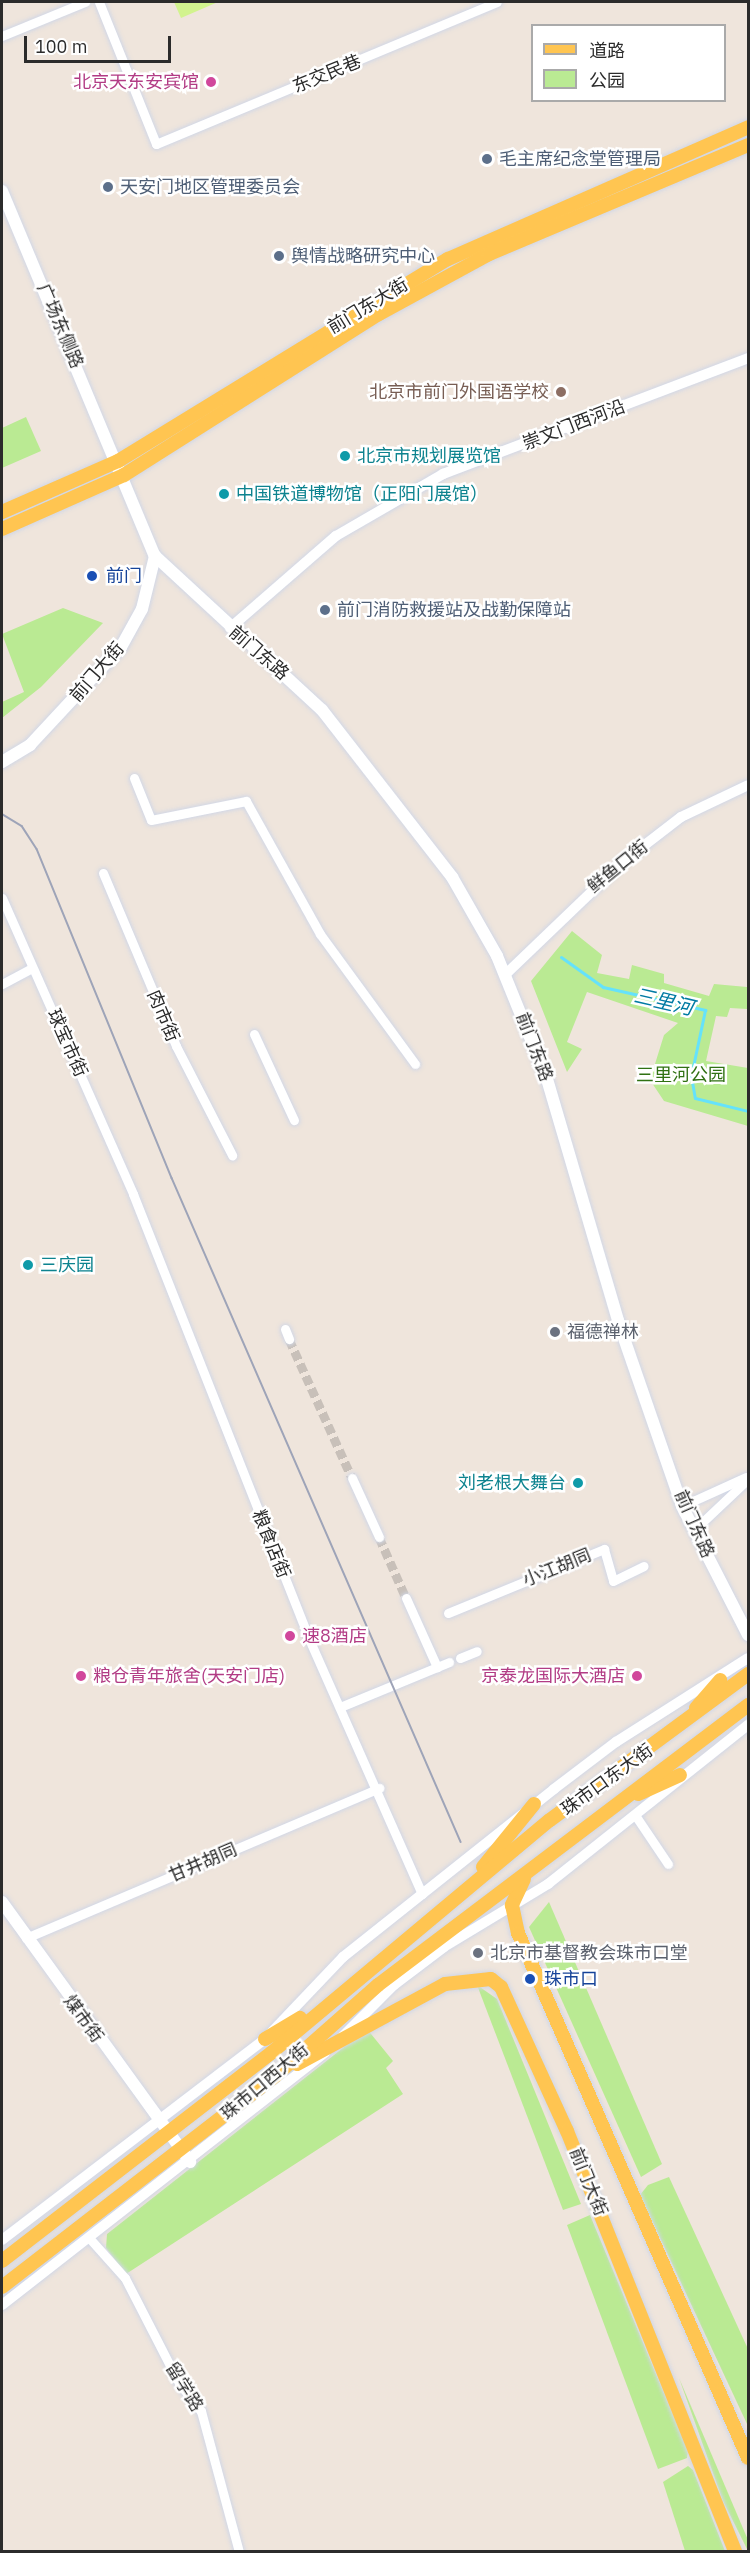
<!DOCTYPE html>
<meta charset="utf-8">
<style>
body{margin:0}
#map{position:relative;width:750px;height:2553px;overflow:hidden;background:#efe5dc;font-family:"IBM Plex Sans","Noto Sans SC",sans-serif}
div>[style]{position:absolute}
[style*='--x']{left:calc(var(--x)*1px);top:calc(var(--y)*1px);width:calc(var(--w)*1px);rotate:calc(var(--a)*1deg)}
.green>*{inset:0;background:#baea93}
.pitch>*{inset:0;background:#d2f38e}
.stream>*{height:3px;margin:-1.5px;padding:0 1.5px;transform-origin:1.5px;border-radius:1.5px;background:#65e2fb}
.minor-tunnel>*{height:9px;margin-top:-4.5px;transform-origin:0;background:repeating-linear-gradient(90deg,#c8c0b9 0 9px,transparent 0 13.5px)}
.roads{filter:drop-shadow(0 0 2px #d1d7e6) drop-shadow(0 0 2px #d1d7e6)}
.minor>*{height:9px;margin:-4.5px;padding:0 4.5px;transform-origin:4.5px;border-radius:4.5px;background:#fff}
.tertiary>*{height:10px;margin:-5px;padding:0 5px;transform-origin:5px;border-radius:5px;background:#fff}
.secondary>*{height:12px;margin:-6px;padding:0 6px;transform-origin:6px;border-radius:6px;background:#fff}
.primary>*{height:14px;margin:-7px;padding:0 7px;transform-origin:7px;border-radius:7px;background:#ffc551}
.tram>*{height:1.5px;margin:-0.75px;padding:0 0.75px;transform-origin:0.75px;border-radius:0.75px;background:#9ea4b8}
.dots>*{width:16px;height:16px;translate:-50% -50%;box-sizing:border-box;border:3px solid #fff;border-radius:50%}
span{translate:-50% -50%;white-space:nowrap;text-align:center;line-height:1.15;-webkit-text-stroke:5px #fff;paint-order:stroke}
.street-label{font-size:18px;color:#2b2b2b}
.hotel-label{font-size:18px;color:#b23c85}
.right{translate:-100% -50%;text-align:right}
.left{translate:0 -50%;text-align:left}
.service-label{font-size:18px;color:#4e5e75}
.education-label{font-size:18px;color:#785e54}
.culture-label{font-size:18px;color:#0d838f}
.transit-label{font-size:18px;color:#164399}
.park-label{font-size:18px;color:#307113}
.worship-label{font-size:18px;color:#5b616d}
.water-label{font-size:20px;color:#017ba3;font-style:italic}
.frame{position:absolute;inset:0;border:3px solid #2b2b2b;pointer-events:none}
.legend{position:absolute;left:531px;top:24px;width:195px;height:78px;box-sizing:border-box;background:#fff;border:2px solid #aaa;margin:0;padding:8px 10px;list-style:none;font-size:18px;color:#2b2b2b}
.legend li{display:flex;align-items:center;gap:12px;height:30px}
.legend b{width:30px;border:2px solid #aaa}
.scale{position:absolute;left:24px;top:36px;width:147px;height:27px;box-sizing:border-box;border:3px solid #2b2b2b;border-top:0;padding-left:8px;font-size:18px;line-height:21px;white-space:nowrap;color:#2b2b2b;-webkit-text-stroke:4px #fff;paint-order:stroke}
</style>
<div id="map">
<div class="green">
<div style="clip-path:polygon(26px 417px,41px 451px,2px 468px,2px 428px)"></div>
<div style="clip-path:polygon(63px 608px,103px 623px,41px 687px,2px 718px,2px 702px,24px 692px,2px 634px)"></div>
<div style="clip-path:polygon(572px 931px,602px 955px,597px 973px,629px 979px,632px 965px,664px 974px,664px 983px,709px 996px,714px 984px,747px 987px,747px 1009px,730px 1008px,727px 1017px,716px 1016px,706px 1061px,748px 1068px,748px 1126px,664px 1101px,650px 1080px,664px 1035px,678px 1023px,587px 992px,567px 1042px,582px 1049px,567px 1072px,531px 981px)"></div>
<div style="clip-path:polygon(549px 1902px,662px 2164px,641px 2177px,529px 1927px)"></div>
<div style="clip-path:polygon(477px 1985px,497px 1999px,581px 2204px,563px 2210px)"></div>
<div style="clip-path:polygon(367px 2029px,393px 2061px,386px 2068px,403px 2094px,126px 2274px,106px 2248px,107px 2234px)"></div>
<div style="clip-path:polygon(669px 2177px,748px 2349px,748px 2426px,640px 2195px,648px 2185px)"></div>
<div style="clip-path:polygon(590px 2215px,688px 2451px,687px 2458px,658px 2469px,567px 2225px)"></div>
<div style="clip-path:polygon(679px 2378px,748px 2540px,748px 2551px,723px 2501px)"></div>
<div style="clip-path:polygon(688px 2466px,693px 2470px,725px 2551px,685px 2551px,663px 2482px)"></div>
</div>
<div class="pitch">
<div style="clip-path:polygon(174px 2px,218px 2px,181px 18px)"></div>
</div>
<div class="stream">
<div style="--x:561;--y:957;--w:52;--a:35.5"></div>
<div style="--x:603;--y:987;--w:105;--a:12.7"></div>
<div style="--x:705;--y:1010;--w:67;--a:102"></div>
<div style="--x:691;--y:1076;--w:22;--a:80"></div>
<div style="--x:695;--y:1098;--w:55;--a:13.8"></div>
</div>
<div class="minor-tunnel">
<div style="--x:289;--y:1339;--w:153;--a:65.6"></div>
<div style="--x:379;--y:1537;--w:67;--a:66.1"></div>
</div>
<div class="roads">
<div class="minor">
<div style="--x:99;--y:2;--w:153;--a:68.1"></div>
<div style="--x:156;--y:144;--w:369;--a:-22.6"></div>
<div style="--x:2;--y:36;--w:90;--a:-22.3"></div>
<div style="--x:134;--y:778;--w:45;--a:68"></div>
<div style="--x:151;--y:820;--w:97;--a:-11.3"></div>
<div style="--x:246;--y:801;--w:152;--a:60.9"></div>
<div style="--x:320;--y:934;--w:161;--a:53.8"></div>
<div style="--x:103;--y:873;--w:188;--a:67.1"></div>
<div style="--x:176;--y:1046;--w:123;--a:62.8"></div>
<div style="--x:2;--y:898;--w:324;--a:66.1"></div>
<div style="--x:133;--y:1194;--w:479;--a:68.4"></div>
<div style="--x:309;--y:1639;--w:279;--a:66.1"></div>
<div style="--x:2;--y:984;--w:34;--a:-28"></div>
<div style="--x:254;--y:1034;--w:95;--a:65.1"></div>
<div style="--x:285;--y:1329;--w:11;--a:68"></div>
<div style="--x:352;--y:1478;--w:65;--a:65.4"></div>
<div style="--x:682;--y:1506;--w:70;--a:-24.4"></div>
<div style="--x:694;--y:1530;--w:74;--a:-43.4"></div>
<div style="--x:406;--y:1598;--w:76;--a:65.8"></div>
<div style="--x:448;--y:1613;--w:169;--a:-22.3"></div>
<div style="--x:604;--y:1549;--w:33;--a:74"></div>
<div style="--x:613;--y:1581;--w:34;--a:-26"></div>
<div style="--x:460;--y:1658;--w:18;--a:-22"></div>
<div style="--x:340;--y:1707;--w:118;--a:-22.4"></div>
<div style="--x:635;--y:1815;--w:59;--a:56"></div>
<div style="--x:26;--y:1938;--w:384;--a:-23"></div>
<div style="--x:91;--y:2240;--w:51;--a:48.2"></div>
<div style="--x:125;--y:2278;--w:118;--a:62.8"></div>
<div style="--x:179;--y:2383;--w:36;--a:52"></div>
<div style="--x:201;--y:2411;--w:146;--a:74.9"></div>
</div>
<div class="tertiary">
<div style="--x:230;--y:628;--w:140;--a:-41"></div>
<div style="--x:336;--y:536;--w:124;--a:-30.1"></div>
<div style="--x:443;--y:474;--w:326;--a:-20.8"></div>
<div style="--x:506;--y:974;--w:163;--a:-43.8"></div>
<div style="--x:624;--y:861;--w:72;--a:-37.7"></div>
<div style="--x:681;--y:817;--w:74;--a:-25.5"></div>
<div style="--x:343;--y:2036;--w:72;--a:-45"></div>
<div style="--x:394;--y:1985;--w:63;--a:-37.2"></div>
<div style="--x:444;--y:1947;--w:122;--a:-31.2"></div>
<div style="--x:548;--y:1884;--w:256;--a:-38.5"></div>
<div style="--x:2;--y:2240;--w:331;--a:-37.4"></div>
<div style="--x:265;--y:2039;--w:113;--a:-46.4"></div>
<div style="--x:343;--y:1957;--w:270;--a:-38.5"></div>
<div style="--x:554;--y:1789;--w:78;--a:-37.2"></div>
<div style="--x:616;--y:1742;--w:156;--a:-32.5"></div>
<div style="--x:2;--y:2305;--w:410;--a:-38"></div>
</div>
<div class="secondary">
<div style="--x:2;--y:191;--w:396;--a:67.3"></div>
<div style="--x:155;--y:556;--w:227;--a:42.7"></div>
<div style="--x:322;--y:710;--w:212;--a:52.1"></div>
<div style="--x:452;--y:877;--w:91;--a:60.3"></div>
<div style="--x:497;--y:956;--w:133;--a:67.9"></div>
<div style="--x:547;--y:1079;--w:252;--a:73.6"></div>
<div style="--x:618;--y:1321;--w:196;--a:70.9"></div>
<div style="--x:682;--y:1506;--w:145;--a:62.9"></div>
<div style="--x:2;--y:762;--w:33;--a:-31"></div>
<div style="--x:30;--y:745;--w:134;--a:-47.1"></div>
<div style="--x:121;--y:647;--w:43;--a:-61.1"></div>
<div style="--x:142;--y:609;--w:55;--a:-76.2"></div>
<div style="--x:2;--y:1902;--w:321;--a:54.1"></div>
</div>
<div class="primary">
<div style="--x:2;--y:512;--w:127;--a:-23.7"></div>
<div style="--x:118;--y:461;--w:387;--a:-31.5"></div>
<div style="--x:448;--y:259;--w:328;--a:-23.7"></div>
<div style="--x:2;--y:529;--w:133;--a:-23.9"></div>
<div style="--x:124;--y:475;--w:302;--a:-32.3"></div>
<div style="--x:379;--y:314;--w:125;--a:-28.6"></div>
<div style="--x:489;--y:254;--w:281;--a:-22.8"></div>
<div style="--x:696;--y:1708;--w:37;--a:-49"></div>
<div style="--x:638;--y:1794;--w:46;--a:-24.3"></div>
<div style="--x:483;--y:1867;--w:81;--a:-51"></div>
<div style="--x:524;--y:1879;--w:29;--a:115"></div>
<div style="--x:512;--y:1905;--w:29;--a:78"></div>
<div style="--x:518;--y:1933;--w:573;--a:66.34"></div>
<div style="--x:265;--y:2039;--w:41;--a:-31"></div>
<div style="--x:297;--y:2064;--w:168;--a:-28.4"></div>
<div style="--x:445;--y:1984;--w:46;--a:-6.2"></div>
<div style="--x:491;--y:1979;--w:13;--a:39"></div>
<div style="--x:501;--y:1987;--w:158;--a:65.4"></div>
<div style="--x:567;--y:2131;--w:453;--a:68.2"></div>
<div style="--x:2;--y:2261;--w:340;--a:-37.7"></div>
<div style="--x:271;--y:2053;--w:363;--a:-39.9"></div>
<div style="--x:550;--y:1820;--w:246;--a:-36.4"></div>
<div style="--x:2;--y:2287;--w:346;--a:-37.7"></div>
<div style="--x:276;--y:2075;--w:136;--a:-41.4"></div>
<div style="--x:378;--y:1985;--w:464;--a:-37.1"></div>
</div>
</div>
<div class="tram">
<div style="--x:2;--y:814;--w:23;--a:31"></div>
<div style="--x:22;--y:826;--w:27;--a:57"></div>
<div style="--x:37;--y:849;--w:356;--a:67.7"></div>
<div style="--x:172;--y:1178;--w:724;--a:66.48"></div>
</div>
<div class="dots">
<div style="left:211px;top:82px;background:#d1479c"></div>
<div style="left:487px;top:159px;background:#5c6f8a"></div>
<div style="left:108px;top:187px;background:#5c6f8a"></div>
<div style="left:279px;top:256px;background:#5c6f8a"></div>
<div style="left:561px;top:392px;background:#8d6e63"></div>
<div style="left:345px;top:456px;background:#0f9aa8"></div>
<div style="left:224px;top:494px;background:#0f9aa8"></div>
<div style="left:92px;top:576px;background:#1a4fb4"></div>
<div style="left:325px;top:610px;background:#5c6f8a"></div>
<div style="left:28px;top:1265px;background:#0f9aa8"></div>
<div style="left:555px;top:1332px;background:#6b7280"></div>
<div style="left:578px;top:1483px;background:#0f9aa8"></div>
<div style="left:290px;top:1636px;background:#d1479c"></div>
<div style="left:81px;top:1676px;background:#d1479c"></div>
<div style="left:637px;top:1676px;background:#d1479c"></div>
<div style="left:478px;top:1953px;background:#6b7280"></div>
<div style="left:530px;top:1979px;background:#1a4fb4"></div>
</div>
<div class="street-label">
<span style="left:327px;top:74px;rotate:-22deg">东交民巷</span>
<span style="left:368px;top:306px;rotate:-31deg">前门东大街</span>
<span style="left:60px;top:326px;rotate:67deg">广场东侧路</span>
<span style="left:574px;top:425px;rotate:-21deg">崇文门西河沿</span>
<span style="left:259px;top:653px;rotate:41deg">前门东路</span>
<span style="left:97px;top:672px;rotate:-49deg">前门大街</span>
<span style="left:618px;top:867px;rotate:-39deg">鲜鱼口街</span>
<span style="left:163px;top:1016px;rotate:67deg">肉市街</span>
<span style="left:67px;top:1043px;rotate:66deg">球宝市街</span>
<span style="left:534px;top:1047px;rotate:69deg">前门东路</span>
<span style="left:694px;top:1524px;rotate:66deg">前门东路</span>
<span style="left:271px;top:1544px;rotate:68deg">粮食店街</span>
<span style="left:557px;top:1568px;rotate:-22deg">小江胡同</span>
<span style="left:607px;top:1780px;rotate:-36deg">珠市口东大街</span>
<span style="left:203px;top:1863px;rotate:-23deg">甘井胡同</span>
<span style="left:83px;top:2019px;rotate:54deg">煤市街</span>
<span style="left:265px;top:2082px;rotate:-40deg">珠市口西大街</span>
<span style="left:588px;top:2182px;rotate:68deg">前门大街</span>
<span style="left:184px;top:2387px;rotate:58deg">留学路</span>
</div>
<div class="hotel-label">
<span class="right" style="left:199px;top:82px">北京天东安宾馆</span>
<span class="left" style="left:302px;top:1636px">速8酒店</span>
<span class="left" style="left:93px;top:1676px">粮仓青年旅舍(天安门店)</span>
<span class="right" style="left:625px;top:1676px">京泰龙国际大酒店</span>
</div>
<div class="service-label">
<span class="left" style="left:499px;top:159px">毛主席纪念堂管理局</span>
<span class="left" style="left:120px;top:187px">天安门地区管理委员会</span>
<span class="left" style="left:291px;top:256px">舆情战略研究中心</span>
<span class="left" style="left:337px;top:610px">前门消防救援站及战勤保障站</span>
</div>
<div class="education-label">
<span class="right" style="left:549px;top:392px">北京市前门外国语学校</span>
</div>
<div class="culture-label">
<span class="left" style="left:357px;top:456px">北京市规划展览馆</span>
<span class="left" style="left:236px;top:494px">中国铁道博物馆（正阳门展馆）</span>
<span class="left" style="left:40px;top:1265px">三庆园</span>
<span class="right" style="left:566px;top:1483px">刘老根大舞台</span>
</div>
<div class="transit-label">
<span class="left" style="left:106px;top:576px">前门</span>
<span class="left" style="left:544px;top:1979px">珠市口</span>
</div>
<div class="park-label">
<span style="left:681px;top:1075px">三里河公园</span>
</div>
<div class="worship-label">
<span class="left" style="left:567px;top:1332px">福德禅林</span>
<span class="left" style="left:490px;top:1953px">北京市基督教会珠市口堂</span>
</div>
<div class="water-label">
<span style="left:664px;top:1001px;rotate:13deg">三里河</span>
</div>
<div class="frame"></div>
<ul class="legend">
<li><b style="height:8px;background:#ffc551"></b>道路</li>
<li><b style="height:16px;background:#baea93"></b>公园</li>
</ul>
<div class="scale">100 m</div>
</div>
